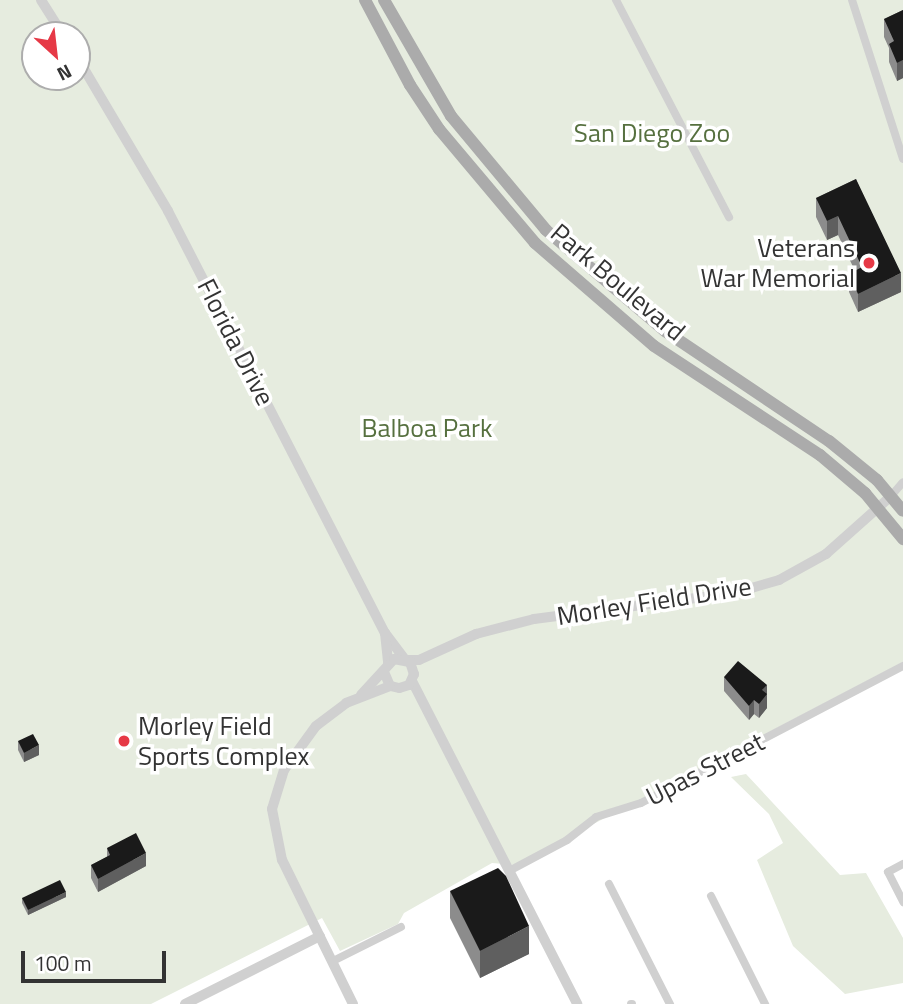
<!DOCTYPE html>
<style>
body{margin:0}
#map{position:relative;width:903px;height:1004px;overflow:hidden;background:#fff;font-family:"Titillium Web",sans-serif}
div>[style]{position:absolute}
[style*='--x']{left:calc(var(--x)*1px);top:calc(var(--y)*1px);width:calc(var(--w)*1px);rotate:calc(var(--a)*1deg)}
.green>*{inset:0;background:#e6ecdf}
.minor>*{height:8px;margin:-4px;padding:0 4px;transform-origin:4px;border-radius:4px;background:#d0d0d0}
.tertiary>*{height:10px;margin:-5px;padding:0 5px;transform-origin:5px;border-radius:5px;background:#d0d0d0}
.primary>*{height:12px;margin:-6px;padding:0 6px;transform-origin:6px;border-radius:6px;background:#ababab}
.wall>*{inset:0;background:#8c8c8c}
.shaded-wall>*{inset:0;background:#5f5f5f}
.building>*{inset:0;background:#1a1a1a}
.dots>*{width:19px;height:19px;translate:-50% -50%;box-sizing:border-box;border:4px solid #fff;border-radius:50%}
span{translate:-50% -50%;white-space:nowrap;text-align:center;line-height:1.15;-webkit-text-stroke:7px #fff;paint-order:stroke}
.park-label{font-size:26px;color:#56703f}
.poi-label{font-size:26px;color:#333}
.right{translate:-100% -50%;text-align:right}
.left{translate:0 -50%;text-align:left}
.street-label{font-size:26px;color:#333}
.north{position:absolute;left:21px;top:21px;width:70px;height:70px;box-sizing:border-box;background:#fff;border:2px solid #adadad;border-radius:50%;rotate:153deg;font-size:19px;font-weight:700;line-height:28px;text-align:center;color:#333}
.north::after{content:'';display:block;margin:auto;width:24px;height:32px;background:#e63946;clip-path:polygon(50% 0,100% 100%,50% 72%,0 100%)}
.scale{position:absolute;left:21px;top:951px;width:145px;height:32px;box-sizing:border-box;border:4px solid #333;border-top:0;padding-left:9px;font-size:21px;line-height:24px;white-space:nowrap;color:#333;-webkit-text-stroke:5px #fff;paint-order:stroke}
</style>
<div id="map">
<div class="green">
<div style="clip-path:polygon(evenodd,0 0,903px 0,903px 662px,515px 865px,492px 863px,404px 913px,398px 924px,340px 951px,322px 918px,151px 1004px,0 1004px,0 0,35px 35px,77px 35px,77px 77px,35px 77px,35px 35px)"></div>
<div style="clip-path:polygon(746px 774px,840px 875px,866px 873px,903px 938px,903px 983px,845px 994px,793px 946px,757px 860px,783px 843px,769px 814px,731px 777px)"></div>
</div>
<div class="minor">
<div style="--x:616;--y:0;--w:245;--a:62.5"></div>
<div style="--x:852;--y:0;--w:167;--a:72.2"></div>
<div style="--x:891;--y:496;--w:18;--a:-49"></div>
<div style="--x:903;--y:864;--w:17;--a:152"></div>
<div style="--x:888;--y:872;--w:34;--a:63"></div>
<div style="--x:509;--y:871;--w:66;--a:-28.1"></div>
<div style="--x:567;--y:840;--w:37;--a:-38"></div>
<div style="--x:596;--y:817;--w:47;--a:-17.3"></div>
<div style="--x:641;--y:803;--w:296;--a:-27.6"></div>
<div style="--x:609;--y:884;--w:135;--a:63.1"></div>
<div style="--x:711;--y:896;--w:121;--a:63.4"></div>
<div style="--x:333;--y:961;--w:76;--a:-26.6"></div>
<div style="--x:631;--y:1004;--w:1;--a:0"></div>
</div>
<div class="tertiary">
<div style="--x:41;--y:0;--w:41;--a:57.8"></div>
<div style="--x:77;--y:57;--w:179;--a:59.4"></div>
<div style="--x:168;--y:211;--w:475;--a:62.8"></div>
<div style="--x:385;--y:633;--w:31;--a:53"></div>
<div style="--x:385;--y:633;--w:30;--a:84"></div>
<div style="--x:407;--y:660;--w:12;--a:0"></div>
<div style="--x:419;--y:660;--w:63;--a:-24.5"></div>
<div style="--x:476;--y:634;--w:60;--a:-14.5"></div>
<div style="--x:534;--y:619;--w:202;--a:-7.4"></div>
<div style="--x:734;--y:593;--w:47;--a:-16.1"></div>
<div style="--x:779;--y:580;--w:54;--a:-29"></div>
<div style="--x:826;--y:554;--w:87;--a:-41.7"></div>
<div style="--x:412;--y:681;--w:363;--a:62.9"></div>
<div style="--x:361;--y:695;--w:49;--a:-47.5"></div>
<div style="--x:394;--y:659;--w:16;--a:11"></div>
<div style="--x:410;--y:662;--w:13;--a:72"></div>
<div style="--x:414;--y:674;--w:12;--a:114"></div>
<div style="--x:409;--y:685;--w:10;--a:163"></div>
<div style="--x:399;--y:688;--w:9;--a:-167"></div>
<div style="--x:390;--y:686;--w:15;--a:-113"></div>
<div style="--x:185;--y:1004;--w:151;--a:-26.7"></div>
<div style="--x:353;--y:1004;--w:161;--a:-116.2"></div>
<div style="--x:282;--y:860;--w:52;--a:-101.1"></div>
<div style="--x:272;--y:809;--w:41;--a:-72.9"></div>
<div style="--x:284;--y:770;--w:54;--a:-54"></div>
<div style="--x:316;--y:726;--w:38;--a:-37"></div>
<div style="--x:346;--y:703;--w:47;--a:-21.1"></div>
</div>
<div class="primary">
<div style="--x:365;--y:0;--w:96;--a:62.1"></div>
<div style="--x:410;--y:85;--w:53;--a:56.6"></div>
<div style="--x:439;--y:129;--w:149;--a:49.9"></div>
<div style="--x:535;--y:243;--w:157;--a:40.9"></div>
<div style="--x:654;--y:346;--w:199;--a:33.3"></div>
<div style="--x:820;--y:455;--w:59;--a:40.2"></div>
<div style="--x:865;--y:493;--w:60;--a:50.4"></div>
<div style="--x:384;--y:0;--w:134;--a:60"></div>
<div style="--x:451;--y:116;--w:148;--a:50.2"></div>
<div style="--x:546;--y:230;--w:156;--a:40.3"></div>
<div style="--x:665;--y:331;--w:197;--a:33.9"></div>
<div style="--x:829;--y:441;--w:62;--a:39.1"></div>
<div style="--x:877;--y:480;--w:40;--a:50"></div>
</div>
<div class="wall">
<div style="clip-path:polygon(903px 10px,903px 78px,897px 81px,889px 62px,889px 48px,884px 37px,884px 19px)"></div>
<div style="clip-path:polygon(856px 179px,901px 292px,858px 312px,849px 292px,849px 274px,855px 271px,838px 235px,827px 240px,816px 217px,816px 198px)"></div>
<div style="clip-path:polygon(724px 677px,767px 685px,767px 708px,759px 718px,754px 714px,749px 720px,724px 691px)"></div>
<div style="clip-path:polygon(18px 741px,39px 755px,24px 762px,18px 750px)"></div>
<div style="clip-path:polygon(107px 848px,146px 866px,98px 892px,91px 878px,91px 865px,107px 857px)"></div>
<div style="clip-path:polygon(450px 891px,529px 954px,480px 978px,450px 918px)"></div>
<div style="clip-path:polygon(66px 897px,28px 915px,22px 903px,22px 898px)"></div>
</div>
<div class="shaded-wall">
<div style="clip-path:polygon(903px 60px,903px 78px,897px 81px,897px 63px)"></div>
<div style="clip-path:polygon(838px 216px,838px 235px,827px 240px,827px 221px)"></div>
<div style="clip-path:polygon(901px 273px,901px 292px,858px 312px,858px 294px)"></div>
<div style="clip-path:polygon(767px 685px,767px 708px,759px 718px,759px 704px,762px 690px)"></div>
<div style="clip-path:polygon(754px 700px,754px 714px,749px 720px,749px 706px)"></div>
<div style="clip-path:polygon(39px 745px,39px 755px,24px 762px,24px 753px)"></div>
<div style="clip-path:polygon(146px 853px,146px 866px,98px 892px,98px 879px)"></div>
<div style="clip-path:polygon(66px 892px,66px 897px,28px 915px,28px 910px)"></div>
<div style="clip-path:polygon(529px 926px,529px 954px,480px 978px,480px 951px)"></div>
</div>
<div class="building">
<div style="clip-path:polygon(903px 10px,903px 60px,897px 63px,889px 44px,894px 41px,884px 19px)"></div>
<div style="clip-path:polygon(856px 179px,901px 273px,858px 294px,849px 274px,862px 267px,838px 216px,827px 221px,816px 198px)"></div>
<div style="clip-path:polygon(738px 661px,767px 685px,762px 690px,767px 694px,759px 704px,754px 700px,749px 706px,724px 677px)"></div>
<div style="clip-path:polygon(33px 734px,39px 745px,24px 753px,18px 741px)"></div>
<div style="clip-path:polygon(136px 833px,146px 853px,98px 879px,91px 865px,110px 855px,107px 848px)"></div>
<div style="clip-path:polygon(498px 868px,506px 876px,529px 926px,480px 951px,450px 891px)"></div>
<div style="clip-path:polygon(60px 880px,66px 892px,28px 910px,22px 898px)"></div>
</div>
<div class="dots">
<div style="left:869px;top:263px;background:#e63946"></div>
<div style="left:124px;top:741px;background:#e63946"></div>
</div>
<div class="park-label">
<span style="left:652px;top:133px">San Diego Zoo</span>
<span style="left:427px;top:428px">Balboa Park</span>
</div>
<div class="poi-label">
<span class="right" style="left:855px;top:263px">Veterans<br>War Memorial</span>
<span class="left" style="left:138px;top:741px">Morley Field<br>Sports Complex</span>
</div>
<div class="street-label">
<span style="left:618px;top:282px;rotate:40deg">Park Boulevard</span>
<span style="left:236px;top:342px;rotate:63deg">Florida Drive</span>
<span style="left:654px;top:601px;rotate:-9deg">Morley Field Drive</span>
<span style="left:705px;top:769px;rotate:-27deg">Upas Street</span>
</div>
<div class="north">N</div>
<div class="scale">100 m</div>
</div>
